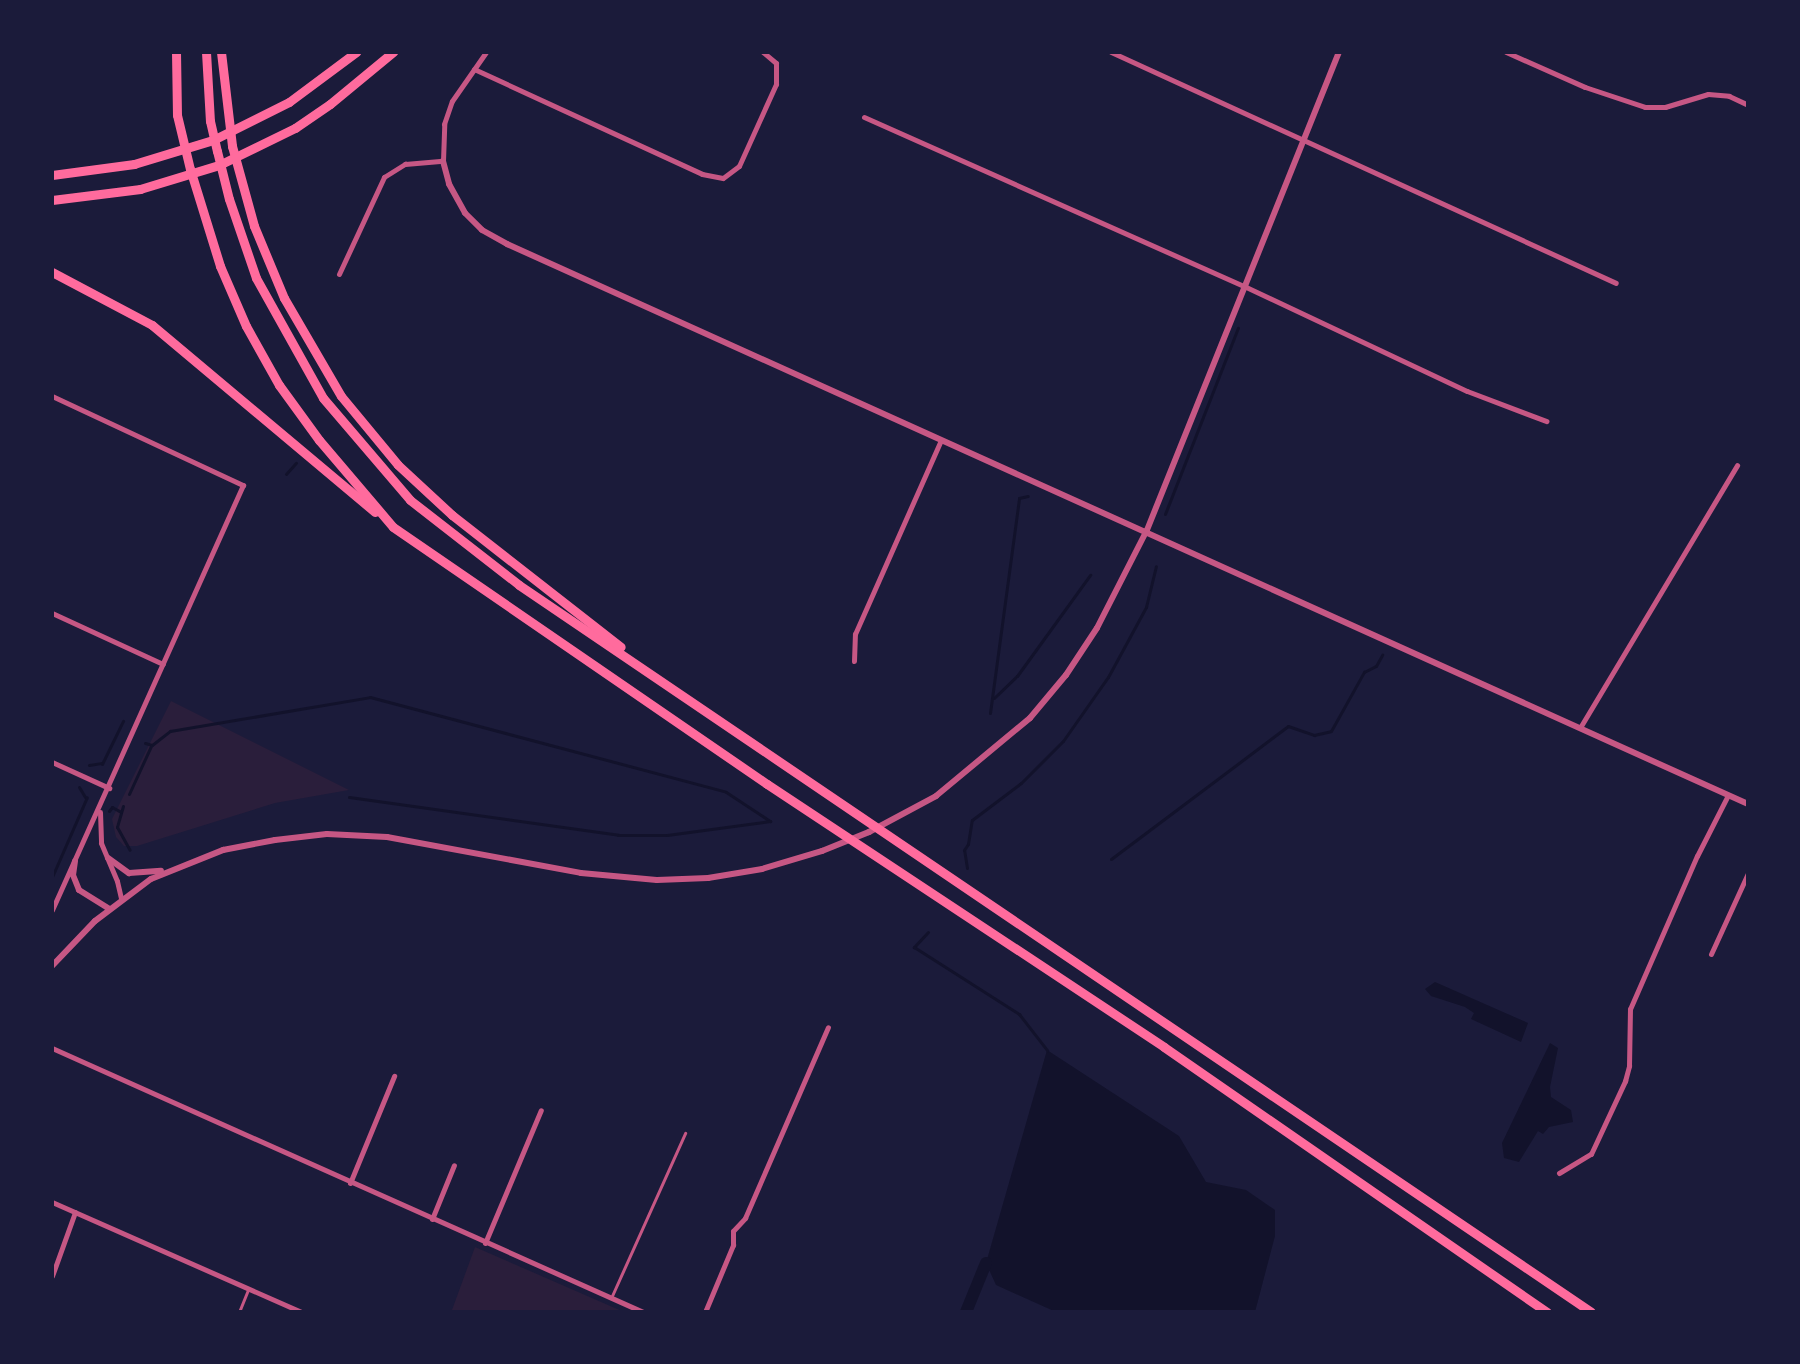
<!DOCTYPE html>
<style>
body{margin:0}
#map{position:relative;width:1800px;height:1364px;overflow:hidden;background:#1b1b3a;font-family:Overpass,sans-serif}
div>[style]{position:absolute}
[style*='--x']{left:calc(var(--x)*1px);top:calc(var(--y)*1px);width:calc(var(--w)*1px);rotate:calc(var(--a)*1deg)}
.green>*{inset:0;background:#2a1e3b}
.water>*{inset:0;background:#12122b}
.stream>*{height:3px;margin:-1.5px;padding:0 1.5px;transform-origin:1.5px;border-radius:1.5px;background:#12122b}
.canal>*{height:12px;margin:-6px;padding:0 6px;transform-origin:6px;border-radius:6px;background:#12122b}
.service>*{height:3px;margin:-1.5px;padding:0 1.5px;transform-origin:1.5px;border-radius:1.5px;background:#c65784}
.minor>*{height:5px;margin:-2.5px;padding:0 2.5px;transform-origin:2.5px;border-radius:2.5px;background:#c65784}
.tertiary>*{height:6px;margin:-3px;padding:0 3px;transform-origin:3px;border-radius:3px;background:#c65784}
.motorway>*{height:9px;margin:-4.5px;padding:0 4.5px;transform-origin:4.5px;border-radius:4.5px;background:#ff6b9d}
span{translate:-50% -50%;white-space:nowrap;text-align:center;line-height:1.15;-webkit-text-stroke:6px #1b1b3a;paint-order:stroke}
.frame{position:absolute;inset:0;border:54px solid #1b1b3a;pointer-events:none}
</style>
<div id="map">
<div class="green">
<div style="clip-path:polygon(171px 701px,349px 790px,275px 803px,137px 846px,124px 846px,116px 837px,112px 819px)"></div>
<div style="clip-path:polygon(475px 1247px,624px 1312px,452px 1310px)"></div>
</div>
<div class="water">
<div style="clip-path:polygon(1435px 982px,1528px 1023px,1521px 1042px,1471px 1019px,1474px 1013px,1465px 1007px,1431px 996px,1425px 989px)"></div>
<div style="clip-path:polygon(1550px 1043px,1558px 1048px,1550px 1087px,1551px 1097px,1571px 1110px,1573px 1122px,1549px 1127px,1543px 1134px,1538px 1131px,1519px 1162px,1504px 1158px,1502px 1143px)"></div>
<div style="clip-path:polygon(1047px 1050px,1179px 1136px,1206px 1182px,1246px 1190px,1275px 1210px,1275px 1236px,1255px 1312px,1056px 1312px,996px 1285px,986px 1263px)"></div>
</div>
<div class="stream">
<div style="--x:286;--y:474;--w:15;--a:-48"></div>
<div style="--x:1165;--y:514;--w:200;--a:-68.6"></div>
<div style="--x:994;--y:698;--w:32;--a:-44"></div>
<div style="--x:1017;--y:676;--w:125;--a:-54.1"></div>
<div style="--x:990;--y:713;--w:217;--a:-82.3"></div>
<div style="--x:1019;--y:498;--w:9;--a:-13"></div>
<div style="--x:145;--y:743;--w:7;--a:16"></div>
<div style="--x:152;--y:745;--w:23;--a:-38"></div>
<div style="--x:170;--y:731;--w:203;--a:-9.6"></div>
<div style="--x:370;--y:697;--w:368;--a:14.9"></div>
<div style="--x:726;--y:792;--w:53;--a:33.4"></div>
<div style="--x:102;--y:764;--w:48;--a:-64"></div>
<div style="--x:89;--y:765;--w:12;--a:-9"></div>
<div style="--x:79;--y:787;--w:12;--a:59"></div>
<div style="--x:129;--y:794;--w:53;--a:-65.4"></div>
<div style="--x:349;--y:797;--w:272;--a:8"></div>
<div style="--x:618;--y:835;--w:49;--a:0"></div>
<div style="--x:667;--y:835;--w:104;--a:-7.7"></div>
<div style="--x:123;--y:806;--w:22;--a:106"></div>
<div style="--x:117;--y:827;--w:26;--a:61"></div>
<div style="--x:109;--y:811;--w:5;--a:-53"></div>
<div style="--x:112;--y:807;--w:10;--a:29"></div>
<div style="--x:1111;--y:859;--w:221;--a:-36.9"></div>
<div style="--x:1288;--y:726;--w:28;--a:19"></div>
<div style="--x:1314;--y:735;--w:17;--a:-13"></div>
<div style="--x:1331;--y:731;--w:68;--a:-60.8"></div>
<div style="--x:1364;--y:672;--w:13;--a:-27"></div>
<div style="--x:1376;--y:666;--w:13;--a:-61"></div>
<div style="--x:967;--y:868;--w:18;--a:-99"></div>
<div style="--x:964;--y:850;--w:7;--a:-56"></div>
<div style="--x:968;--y:844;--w:24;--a:-81"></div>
<div style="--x:972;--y:820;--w:61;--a:-37.1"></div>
<div style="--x:1021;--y:783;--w:59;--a:-45"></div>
<div style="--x:1063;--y:741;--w:78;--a:-54.9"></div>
<div style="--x:1108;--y:677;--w:80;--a:-61.5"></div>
<div style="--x:1146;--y:607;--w:42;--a:-76.3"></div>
<div style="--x:52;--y:877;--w:87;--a:-66.4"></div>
<div style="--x:928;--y:932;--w:21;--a:133"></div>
<div style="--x:914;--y:947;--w:125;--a:32.5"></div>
<div style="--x:1019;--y:1014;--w:46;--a:52.1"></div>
</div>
<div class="canal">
<div style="--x:966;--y:1312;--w:53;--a:-67.8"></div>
</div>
<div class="service">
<div style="--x:611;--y:1298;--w:181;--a:-65.8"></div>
<div style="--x:239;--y:1312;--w:24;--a:-68"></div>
</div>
<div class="minor">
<div style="--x:1111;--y:52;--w:555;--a:24.58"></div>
<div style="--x:1506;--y:52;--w:86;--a:23.9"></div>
<div style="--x:1585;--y:87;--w:63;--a:18.4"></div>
<div style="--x:1645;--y:107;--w:20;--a:0"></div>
<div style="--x:1665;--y:107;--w:45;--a:-16.8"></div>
<div style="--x:1708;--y:94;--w:21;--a:5"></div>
<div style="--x:1729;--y:96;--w:21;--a:25"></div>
<div style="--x:474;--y:69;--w:251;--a:24.7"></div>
<div style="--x:702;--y:174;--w:21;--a:11"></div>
<div style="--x:723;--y:178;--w:20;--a:-37"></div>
<div style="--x:739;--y:166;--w:90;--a:-65.7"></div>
<div style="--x:776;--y:84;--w:21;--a:-90"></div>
<div style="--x:776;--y:63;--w:17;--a:-140"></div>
<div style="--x:864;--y:117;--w:418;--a:24"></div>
<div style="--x:1246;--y:287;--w:244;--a:25.2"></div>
<div style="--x:1467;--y:391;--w:85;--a:20.8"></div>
<div style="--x:339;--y:274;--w:107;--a:-65.1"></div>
<div style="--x:384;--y:177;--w:25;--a:-32"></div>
<div style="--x:405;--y:164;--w:38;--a:-5"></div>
<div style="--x:443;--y:161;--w:37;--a:-88"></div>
<div style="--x:444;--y:124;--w:24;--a:-71"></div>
<div style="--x:452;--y:101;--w:60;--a:-55.2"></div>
<div style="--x:52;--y:396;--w:211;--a:25"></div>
<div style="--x:243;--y:485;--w:466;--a:114.2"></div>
<div style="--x:52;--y:613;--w:122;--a:24.7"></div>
<div style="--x:854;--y:661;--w:27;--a:-88"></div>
<div style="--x:855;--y:634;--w:212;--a:-66.1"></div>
<div style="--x:1581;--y:726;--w:304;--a:-59.1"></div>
<div style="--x:52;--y:762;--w:63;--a:24.5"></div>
<div style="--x:100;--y:812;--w:31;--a:88"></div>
<div style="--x:101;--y:843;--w:41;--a:67.2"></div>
<div style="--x:117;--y:881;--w:18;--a:77"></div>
<div style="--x:1711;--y:954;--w:89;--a:-65.4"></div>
<div style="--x:52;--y:1048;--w:647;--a:24.07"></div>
<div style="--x:1559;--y:1173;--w:37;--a:-31"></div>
<div style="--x:1591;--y:1154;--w:81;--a:-65"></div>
<div style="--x:1625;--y:1081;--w:16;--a:-75"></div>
<div style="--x:1629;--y:1066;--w:57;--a:-89"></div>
<div style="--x:1630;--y:1009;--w:167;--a:-66.4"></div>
<div style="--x:1697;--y:856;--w:66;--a:-63"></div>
<div style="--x:350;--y:1183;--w:116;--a:-67.6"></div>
<div style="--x:52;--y:1202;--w:272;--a:23.8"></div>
<div style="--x:432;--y:1219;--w:58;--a:-67.8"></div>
<div style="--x:485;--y:1243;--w:144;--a:-67.2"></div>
<div style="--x:52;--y:1276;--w:68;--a:-70.2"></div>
<div style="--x:705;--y:1312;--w:73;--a:-67.3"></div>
<div style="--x:733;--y:1245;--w:14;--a:-90"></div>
<div style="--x:733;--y:1231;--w:18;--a:-47"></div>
<div style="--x:745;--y:1218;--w:208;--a:-66.5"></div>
</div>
<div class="tertiary">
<div style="--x:443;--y:161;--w:24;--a:75"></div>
<div style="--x:449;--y:184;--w:33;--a:61"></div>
<div style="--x:465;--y:213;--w:24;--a:45"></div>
<div style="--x:482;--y:230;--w:29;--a:29"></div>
<div style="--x:507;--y:244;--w:1361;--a:24.29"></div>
<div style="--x:108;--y:858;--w:26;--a:36"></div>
<div style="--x:129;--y:873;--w:32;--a:-4"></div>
<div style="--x:75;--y:861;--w:14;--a:98"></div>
<div style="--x:73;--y:875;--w:16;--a:68"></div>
<div style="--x:79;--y:890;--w:36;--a:32"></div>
<div style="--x:52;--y:966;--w:62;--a:-46.3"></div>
<div style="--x:95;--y:921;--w:70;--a:-36.9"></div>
<div style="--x:151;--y:879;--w:78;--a:-21.9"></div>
<div style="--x:223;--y:850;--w:53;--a:-10.9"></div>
<div style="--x:275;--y:840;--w:52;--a:-6.6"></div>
<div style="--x:327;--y:834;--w:60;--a:2.9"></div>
<div style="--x:387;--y:837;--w:197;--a:10.5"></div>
<div style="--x:581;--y:873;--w:76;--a:5.3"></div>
<div style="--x:657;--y:880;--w:51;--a:-2.2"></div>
<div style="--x:708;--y:878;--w:55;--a:-9.5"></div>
<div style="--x:762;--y:869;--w:63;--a:-16.7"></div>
<div style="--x:822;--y:851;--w:51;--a:-22"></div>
<div style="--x:869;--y:832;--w:76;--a:-28.2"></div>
<div style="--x:936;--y:796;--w:122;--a:-39.7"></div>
<div style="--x:1030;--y:718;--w:56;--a:-50.1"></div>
<div style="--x:1066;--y:675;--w:56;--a:-56.6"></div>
<div style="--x:1097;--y:628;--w:110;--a:-63"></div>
<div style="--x:1147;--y:530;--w:515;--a:-68.12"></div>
</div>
<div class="motorway">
<div style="--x:176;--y:52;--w:63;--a:89.1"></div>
<div style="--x:177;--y:115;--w:56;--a:76.5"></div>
<div style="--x:190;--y:169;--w:102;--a:72.8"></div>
<div style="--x:220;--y:266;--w:65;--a:66.6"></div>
<div style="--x:246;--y:326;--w:68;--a:60.8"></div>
<div style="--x:279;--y:385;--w:68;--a:54"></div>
<div style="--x:319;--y:440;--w:114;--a:49.6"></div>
<div style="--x:393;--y:527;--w:454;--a:34.5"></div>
<div style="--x:767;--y:784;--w:476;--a:33.5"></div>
<div style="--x:1164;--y:1047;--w:466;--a:34.7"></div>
<div style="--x:206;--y:52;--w:69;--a:86.7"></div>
<div style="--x:210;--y:121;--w:31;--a:77"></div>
<div style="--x:217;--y:151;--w:49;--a:76"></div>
<div style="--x:229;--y:199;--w:83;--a:71.1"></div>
<div style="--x:256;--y:278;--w:137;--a:60.8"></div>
<div style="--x:323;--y:398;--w:134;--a:49.5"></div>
<div style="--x:410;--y:500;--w:138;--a:37.9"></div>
<div style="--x:519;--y:585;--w:1295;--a:34.14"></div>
<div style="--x:221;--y:52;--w:95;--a:83.3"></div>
<div style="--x:232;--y:146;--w:83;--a:74.6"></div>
<div style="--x:254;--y:226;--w:78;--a:67.4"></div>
<div style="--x:284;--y:298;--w:113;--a:59.8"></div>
<div style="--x:341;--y:396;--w:89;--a:50.4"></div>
<div style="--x:398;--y:465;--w:74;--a:42.8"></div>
<div style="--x:452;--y:515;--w:214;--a:38"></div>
<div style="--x:52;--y:175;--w:83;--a:-7.6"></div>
<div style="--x:134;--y:164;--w:83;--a:-16.9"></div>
<div style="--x:213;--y:140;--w:85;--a:-26.6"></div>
<div style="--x:289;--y:102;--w:84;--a:-36.7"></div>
<div style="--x:52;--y:200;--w:89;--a:-7.1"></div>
<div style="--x:140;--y:189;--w:83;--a:-16.9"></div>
<div style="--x:219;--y:165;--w:85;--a:-26"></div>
<div style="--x:295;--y:128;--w:42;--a:-34.4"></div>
<div style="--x:330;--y:104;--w:82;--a:-39.5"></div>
<div style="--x:52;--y:272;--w:113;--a:27.9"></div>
<div style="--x:152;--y:325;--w:291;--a:40"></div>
</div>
<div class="frame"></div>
</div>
